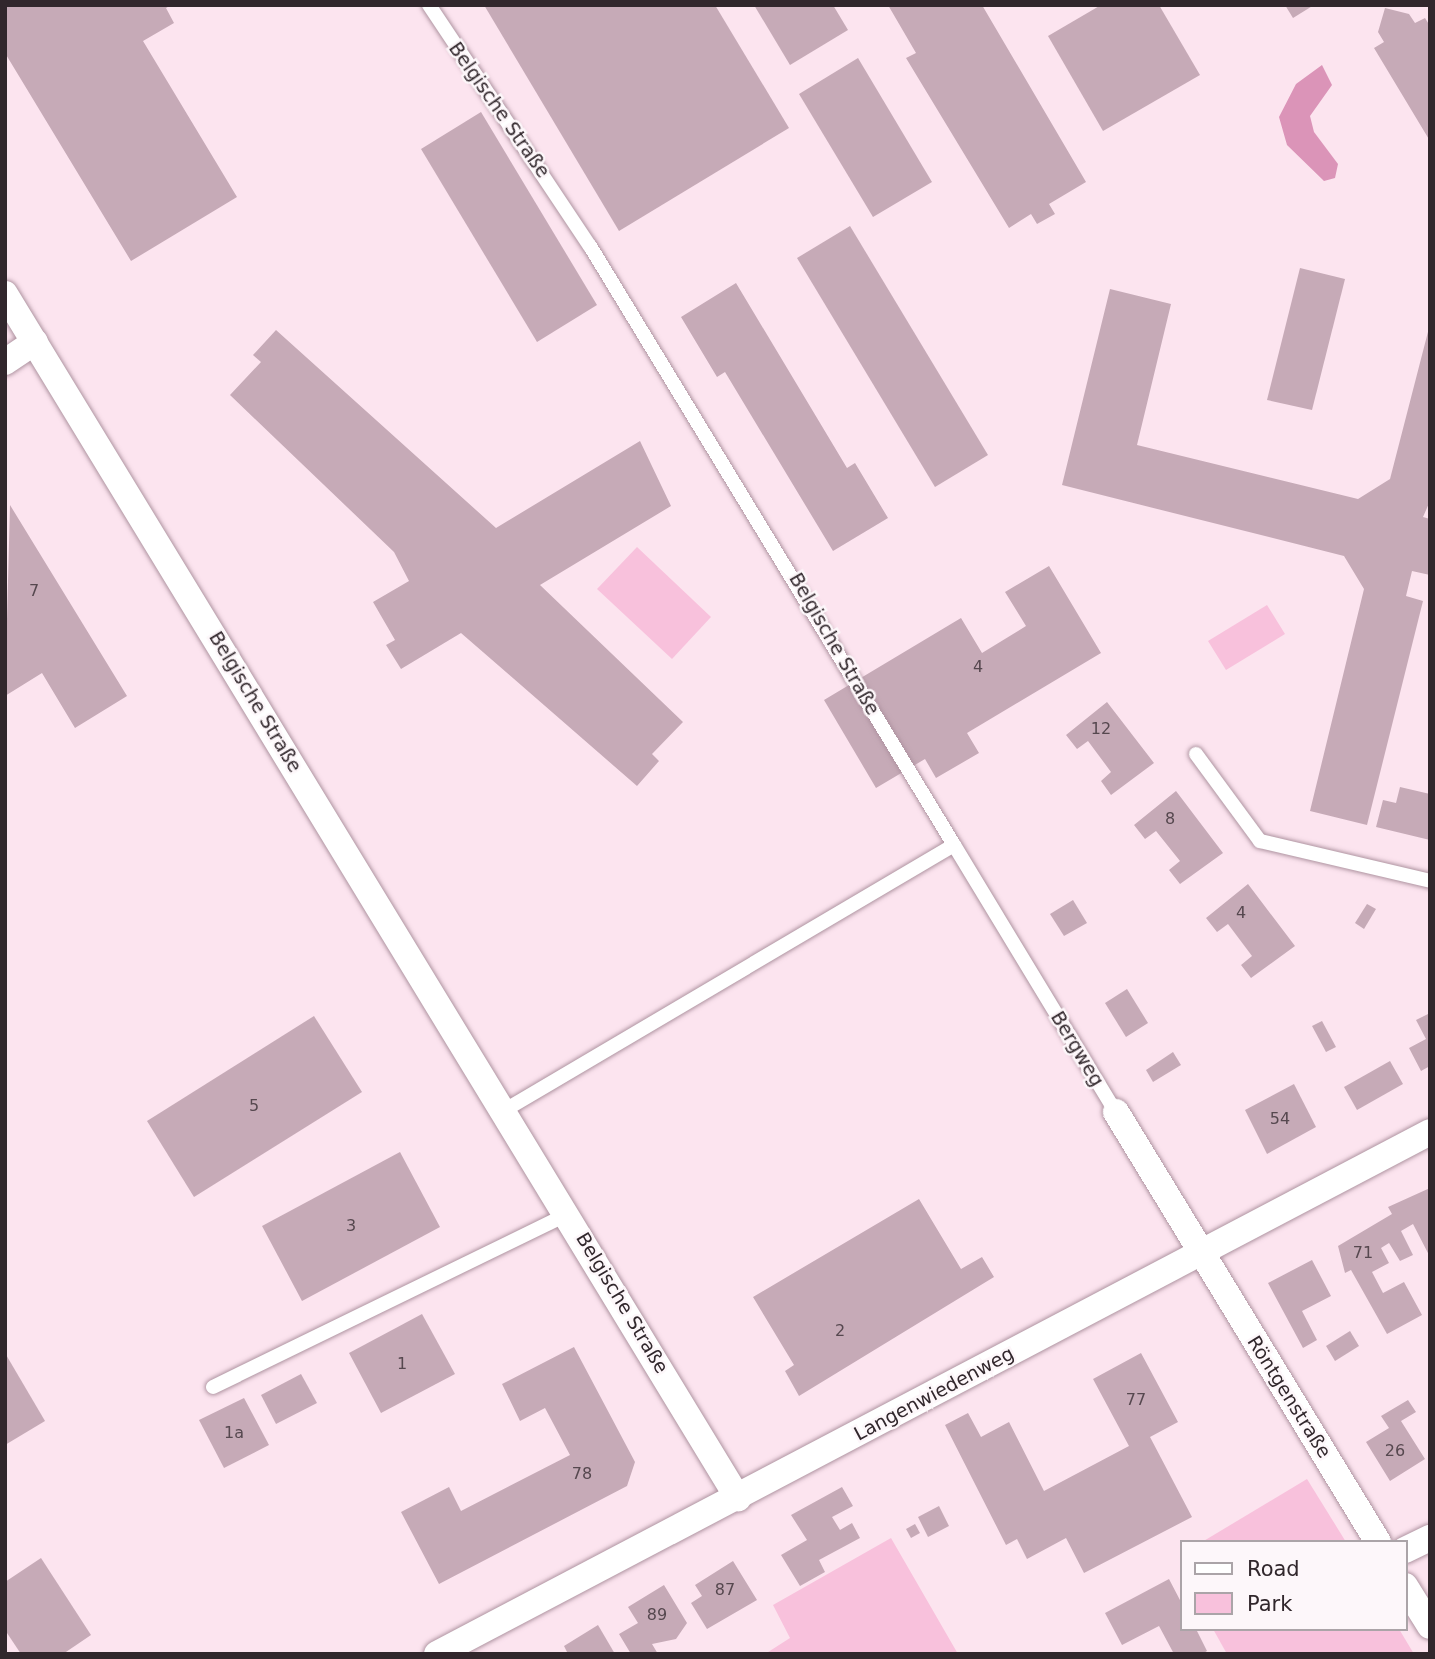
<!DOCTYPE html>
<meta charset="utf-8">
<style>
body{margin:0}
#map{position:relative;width:1435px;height:1659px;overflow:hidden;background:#fce4ef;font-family:"DejaVu Sans",sans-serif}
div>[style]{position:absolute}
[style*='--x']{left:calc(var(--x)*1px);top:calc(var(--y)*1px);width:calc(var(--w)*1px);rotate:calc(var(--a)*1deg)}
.green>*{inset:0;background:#f8c1dc}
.water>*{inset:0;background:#db94b8}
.building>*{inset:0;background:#c6aab7}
.roads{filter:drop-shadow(0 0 2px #af94a1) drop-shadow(0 0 2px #af94a1)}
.service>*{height:14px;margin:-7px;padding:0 7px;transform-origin:7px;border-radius:7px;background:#fff}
.minor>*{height:26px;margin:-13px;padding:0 13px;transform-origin:13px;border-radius:13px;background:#fff}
span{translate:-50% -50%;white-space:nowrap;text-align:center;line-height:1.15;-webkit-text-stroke:5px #fdf7fa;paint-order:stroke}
.number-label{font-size:16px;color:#56484f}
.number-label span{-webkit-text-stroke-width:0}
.street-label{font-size:19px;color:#31272c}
.frame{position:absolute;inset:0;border:7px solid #31272c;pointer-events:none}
.legend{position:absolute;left:1180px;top:1540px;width:228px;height:91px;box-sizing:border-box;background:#fdf7fa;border:2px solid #aba4a8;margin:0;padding:9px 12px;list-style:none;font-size:21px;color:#31272c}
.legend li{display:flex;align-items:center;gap:14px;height:35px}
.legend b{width:35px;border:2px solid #aba4a8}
</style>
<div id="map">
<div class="green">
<div style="clip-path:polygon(637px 547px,711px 617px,672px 659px,597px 589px)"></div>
<div style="clip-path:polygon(1267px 605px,1285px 634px,1226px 670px,1208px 641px)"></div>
<div style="clip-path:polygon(1307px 1479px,1346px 1542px,1202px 1542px)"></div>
<div style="clip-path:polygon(891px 1538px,958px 1654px,765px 1654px,790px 1638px,773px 1605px)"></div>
<div style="clip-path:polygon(1213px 1629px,1399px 1629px,1414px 1654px,1227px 1654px)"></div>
</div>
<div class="water">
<div style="clip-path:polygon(1322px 65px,1332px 85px,1310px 116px,1314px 132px,1338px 164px,1335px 178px,1324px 181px,1287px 145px,1279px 117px,1296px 84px)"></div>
</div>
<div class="building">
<div style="clip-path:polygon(5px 5px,171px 5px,166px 8px,174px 23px,143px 41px,237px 197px,131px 261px,5px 53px)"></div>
<div style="clip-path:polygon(484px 5px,715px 5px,789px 128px,619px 231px)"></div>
<div style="clip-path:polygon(754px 5px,833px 5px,848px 30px,790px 65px)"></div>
<div style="clip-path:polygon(888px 5px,982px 5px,1086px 182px,1049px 204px,1055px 214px,1037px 224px,1031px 214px,1009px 228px,906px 58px,916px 53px)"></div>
<div style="clip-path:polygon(1101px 5px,1159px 5px,1200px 75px,1103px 131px,1048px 36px)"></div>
<div style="clip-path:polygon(1285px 5px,1314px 5px,1293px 18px)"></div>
<div style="clip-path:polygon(1385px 8px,1409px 14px,1415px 23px,1425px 18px,1430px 26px,1430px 141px,1374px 48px,1384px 42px,1378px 32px)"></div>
<div style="clip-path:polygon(858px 58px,932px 182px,873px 217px,799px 94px)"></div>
<div style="clip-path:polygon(481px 112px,597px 305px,537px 342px,421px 149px)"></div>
<div style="clip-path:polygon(850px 226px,988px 455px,935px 487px,797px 258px)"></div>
<div style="clip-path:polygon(1300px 268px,1345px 279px,1312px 410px,1267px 400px)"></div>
<div style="clip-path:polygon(736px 283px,847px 468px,855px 463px,888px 518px,833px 551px,725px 372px,717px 377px,681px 317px)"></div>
<div style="clip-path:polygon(1110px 289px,1171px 304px,1137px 445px,1358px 499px,1390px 479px,1430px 324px,1430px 501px,1423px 517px,1430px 519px,1430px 575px,1412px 571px,1406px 596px,1423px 601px,1367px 825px,1310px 811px,1364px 589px,1344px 556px,1062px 485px)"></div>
<div style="clip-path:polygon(276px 330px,496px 528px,640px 441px,671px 506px,540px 585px,683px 722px,652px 754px,659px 761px,637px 786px,461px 633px,401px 669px,386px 645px,395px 640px,373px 602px,409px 581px,394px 552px,230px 395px,261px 362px,253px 355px)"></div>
<div style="clip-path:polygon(10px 505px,127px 696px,75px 728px,42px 673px,5px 696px)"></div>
<div style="clip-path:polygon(1049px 566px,1101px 653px,967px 733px,979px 753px,936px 778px,925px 759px,876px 788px,824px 700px,961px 618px,982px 653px,1026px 626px,1005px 592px)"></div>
<div style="clip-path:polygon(1107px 702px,1154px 763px,1111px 795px,1101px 781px,1111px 772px,1088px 741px,1077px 749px,1066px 735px)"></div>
<div style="clip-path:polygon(1400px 787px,1430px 794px,1430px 840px,1376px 827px,1383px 800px,1396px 803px)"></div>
<div style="clip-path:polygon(1176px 791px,1223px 853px,1180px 884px,1169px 870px,1180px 861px,1156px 831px,1145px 839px,1134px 825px)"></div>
<div style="clip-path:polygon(1248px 884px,1295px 946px,1251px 978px,1241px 965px,1252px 956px,1228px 924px,1217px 932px,1206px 918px)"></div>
<div style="clip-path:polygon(1073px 900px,1087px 923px,1064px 936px,1050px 914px)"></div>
<div style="clip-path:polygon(1367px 904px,1376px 909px,1364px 929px,1355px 923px)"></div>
<div style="clip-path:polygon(1127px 989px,1148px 1023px,1126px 1037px,1105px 1003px)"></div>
<div style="clip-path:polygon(1430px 1013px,1430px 1066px,1421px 1071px,1409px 1048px,1426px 1039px,1416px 1020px)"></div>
<div style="clip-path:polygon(314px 1016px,362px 1092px,194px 1197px,147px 1121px)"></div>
<div style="clip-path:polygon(1322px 1021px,1336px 1047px,1326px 1052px,1312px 1026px)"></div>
<div style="clip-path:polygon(1173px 1052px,1181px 1065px,1153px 1082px,1146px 1070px)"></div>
<div style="clip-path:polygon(1390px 1061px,1403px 1084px,1357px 1110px,1344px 1087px)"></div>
<div style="clip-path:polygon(1294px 1084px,1316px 1127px,1267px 1154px,1245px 1110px)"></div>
<div style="clip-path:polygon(400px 1152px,440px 1227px,302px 1301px,262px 1226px)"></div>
<div style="clip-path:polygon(1430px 1188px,1430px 1257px,1413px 1224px,1401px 1231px,1413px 1255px,1400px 1261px,1389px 1243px,1381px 1248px,1389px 1263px,1372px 1272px,1383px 1293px,1404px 1282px,1422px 1315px,1387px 1334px,1351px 1270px,1345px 1273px,1338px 1246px,1392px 1214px,1388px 1207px)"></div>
<div style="clip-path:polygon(919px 1199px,961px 1269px,982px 1257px,994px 1277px,799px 1396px,785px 1371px,794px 1365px,753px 1297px)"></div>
<div style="clip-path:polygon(1312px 1260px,1331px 1296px,1302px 1311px,1317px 1340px,1303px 1348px,1268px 1283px)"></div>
<div style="clip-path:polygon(422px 1314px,455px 1374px,381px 1413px,349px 1353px)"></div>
<div style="clip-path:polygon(1350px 1331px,1359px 1346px,1335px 1361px,1326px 1346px)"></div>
<div style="clip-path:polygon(574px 1347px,635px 1462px,627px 1486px,439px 1584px,401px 1512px,449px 1487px,461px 1511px,570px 1455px,545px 1408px,520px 1421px,502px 1384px)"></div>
<div style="clip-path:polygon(5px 1353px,45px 1421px,5px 1445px)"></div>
<div style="clip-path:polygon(1141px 1353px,1178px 1422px,1150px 1437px,1192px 1517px,1084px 1573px,1066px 1538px,1027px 1559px,1017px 1539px,1006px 1545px,945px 1425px,968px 1413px,981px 1437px,1009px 1422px,1044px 1491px,1129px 1446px,1093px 1379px)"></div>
<div style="clip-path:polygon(301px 1374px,317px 1403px,276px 1424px,261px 1395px)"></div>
<div style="clip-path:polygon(244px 1398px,269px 1445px,224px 1468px,199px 1420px)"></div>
<div style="clip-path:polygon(1408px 1400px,1416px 1412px,1401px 1421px,1425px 1459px,1390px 1481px,1366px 1442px,1389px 1428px,1381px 1416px)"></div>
<div style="clip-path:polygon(842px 1487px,853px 1506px,832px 1517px,840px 1530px,852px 1523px,860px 1538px,819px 1560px,825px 1572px,800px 1586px,781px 1555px,807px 1540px,791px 1515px)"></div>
<div style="clip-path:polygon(939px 1506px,949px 1526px,928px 1537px,918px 1517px)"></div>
<div style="clip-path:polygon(915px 1524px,920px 1533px,911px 1538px,906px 1529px)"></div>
<div style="clip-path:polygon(41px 1558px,91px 1635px,63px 1654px,21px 1654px,5px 1630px,5px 1582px)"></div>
<div style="clip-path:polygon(733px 1561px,757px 1600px,707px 1629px,691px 1603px,702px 1596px,695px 1585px)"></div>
<div style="clip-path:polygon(1169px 1579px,1181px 1602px,1181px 1629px,1196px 1629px,1207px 1651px,1202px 1654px,1174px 1654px,1159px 1626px,1122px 1645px,1105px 1613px)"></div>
<div style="clip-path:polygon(664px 1585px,687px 1623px,676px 1639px,652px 1644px,658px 1654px,631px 1654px,619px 1634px,638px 1623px,628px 1607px)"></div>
<div style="clip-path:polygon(598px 1625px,615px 1654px,568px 1654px,564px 1646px)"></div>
</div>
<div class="roads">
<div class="service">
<div style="--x:429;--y:5;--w:290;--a:56.3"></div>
<div style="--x:590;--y:246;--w:701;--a:58.71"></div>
<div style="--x:954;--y:845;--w:521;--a:149.45"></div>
<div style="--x:1196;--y:754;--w:108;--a:53.7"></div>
<div style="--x:1260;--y:841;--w:175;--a:13.2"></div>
<div style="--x:954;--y:845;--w:312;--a:58.8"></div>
<div style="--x:213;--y:1387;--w:395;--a:-26"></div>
</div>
<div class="minor">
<div style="--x:5;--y:294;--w:1410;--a:58.67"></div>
<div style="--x:5;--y:362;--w:36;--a:-34"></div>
<div style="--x:1116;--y:1112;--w:504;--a:58.65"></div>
<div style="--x:1405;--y:1550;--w:28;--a:-26"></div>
<div style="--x:1405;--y:1586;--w:47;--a:58"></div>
<div style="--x:437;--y:1654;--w:1122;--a:-27.73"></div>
</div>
</div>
<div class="number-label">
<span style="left:34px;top:591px">7</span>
<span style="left:978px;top:667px">4</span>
<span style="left:1101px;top:729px">12</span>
<span style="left:1170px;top:819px">8</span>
<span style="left:1241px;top:913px">4</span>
<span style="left:254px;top:1106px">5</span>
<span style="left:1280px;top:1119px">54</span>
<span style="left:351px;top:1226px">3</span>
<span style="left:1363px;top:1253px">71</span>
<span style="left:840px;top:1331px">2</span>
<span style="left:402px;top:1364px">1</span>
<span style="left:1136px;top:1400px">77</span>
<span style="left:234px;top:1433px">1a</span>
<span style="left:1395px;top:1451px">26</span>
<span style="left:582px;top:1474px">78</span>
<span style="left:725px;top:1590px">87</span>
<span style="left:657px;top:1615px">89</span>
</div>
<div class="street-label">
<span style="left:499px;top:110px;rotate:55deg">Belgische Straße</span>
<span style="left:834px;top:644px;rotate:60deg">Belgische Straße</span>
<span style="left:255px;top:702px;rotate:59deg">Belgische Straße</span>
<span style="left:1077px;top:1049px;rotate:59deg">Bergweg</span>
<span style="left:622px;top:1303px;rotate:59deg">Belgische Straße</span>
<span style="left:934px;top:1394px;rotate:-28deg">Langenwiedenweg</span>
<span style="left:1289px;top:1397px;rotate:58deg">Röntgenstraße</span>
</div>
<div class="frame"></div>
<ul class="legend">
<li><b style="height:9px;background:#fff"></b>Road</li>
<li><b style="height:19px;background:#f8c1dc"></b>Park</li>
</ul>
</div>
